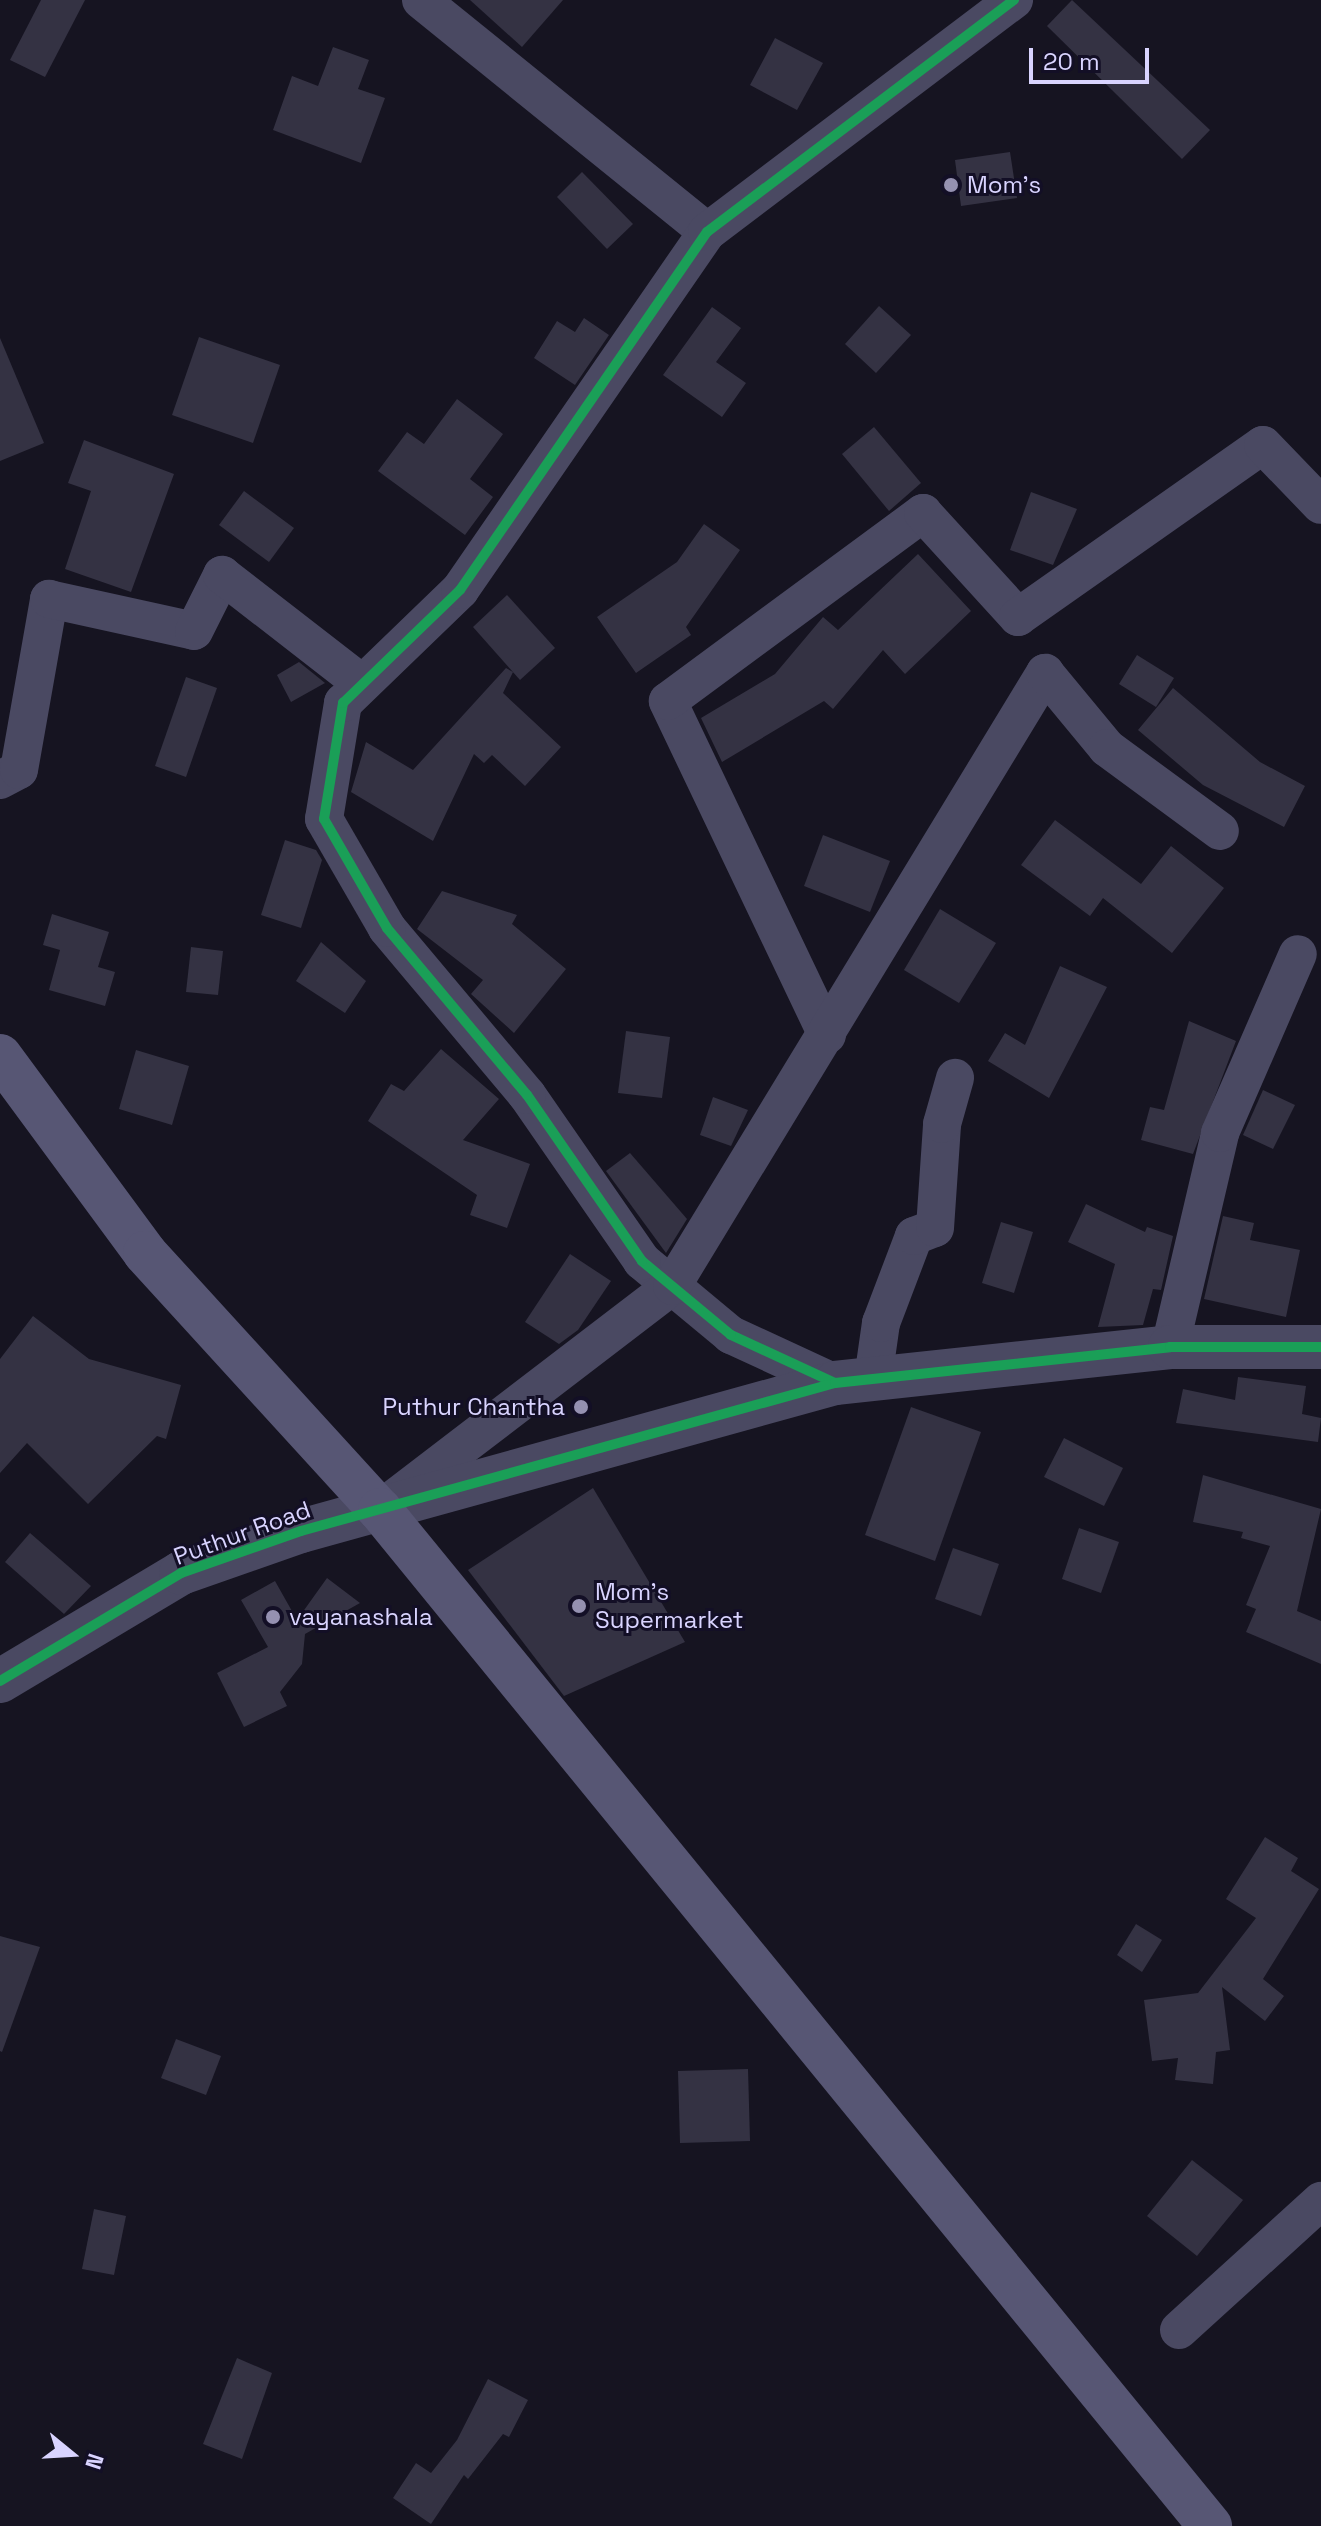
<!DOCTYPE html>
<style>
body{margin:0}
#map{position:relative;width:1321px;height:2526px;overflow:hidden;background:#161421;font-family:"Space Grotesk",sans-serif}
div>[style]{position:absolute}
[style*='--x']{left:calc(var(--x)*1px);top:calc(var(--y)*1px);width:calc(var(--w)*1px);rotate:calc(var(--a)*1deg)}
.building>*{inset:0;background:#343243}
.minor>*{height:38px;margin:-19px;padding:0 19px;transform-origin:19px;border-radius:19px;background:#4a4962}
.tertiary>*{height:44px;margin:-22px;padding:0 22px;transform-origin:22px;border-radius:22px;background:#4a4962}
.secondary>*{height:44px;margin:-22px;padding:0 22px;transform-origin:22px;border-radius:22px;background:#575674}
.cycleway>*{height:10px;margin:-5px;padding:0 5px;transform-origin:5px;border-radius:5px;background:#1a9f57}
.dots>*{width:22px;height:22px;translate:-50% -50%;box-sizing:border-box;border:4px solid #130f26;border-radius:50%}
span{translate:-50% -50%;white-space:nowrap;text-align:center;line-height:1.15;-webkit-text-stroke:6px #130f26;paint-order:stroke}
.poi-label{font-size:24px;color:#d9d4ff}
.left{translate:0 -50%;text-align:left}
.right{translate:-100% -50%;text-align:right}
.street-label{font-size:24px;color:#d9d4ff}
.north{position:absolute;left:32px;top:2414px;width:80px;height:80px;-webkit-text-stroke:6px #130f26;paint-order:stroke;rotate:108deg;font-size:22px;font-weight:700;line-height:32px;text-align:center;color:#d9d4ff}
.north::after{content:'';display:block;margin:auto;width:28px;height:36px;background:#d9d4ff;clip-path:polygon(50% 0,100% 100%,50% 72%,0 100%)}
.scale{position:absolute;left:1029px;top:48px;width:120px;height:36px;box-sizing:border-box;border:4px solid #d9d4ff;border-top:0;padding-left:10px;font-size:24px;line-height:28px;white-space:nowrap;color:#d9d4ff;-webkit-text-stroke:6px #130f26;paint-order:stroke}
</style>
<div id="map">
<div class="building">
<div style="clip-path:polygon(41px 0,85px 0,45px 77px,10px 60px)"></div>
<div style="clip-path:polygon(470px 0,563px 0,522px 47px)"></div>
<div style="clip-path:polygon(1072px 0,1210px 130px,1182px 159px,1047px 26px)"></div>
<div style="clip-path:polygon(775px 38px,823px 63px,797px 110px,750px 85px)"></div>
<div style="clip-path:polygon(333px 47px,369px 60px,358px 89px,385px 98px,361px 163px,273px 130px,292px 76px,318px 86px)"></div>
<div style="clip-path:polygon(1010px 152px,1017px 198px,961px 206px,955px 160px)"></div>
<div style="clip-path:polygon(582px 172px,633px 224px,607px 249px,557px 197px)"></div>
<div style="clip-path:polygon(879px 306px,911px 335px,876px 373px,845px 344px)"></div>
<div style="clip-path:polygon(712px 307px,741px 328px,716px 362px,746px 383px,722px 417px,663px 375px)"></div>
<div style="clip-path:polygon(584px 318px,609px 335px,575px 385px,534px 358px,557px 321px,575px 332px)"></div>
<div style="clip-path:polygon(199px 337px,280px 365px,253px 443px,172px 415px)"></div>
<div style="clip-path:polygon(0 338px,44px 443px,0 461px)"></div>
<div style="clip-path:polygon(457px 399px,503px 434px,470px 479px,493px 497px,465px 535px,378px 471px,407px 432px,424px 444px)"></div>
<div style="clip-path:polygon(874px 427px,921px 483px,889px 511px,842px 454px)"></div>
<div style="clip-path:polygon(84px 440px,174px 474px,131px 592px,65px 569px,91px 491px,68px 483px)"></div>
<div style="clip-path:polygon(244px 491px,294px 528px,269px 562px,219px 525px)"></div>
<div style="clip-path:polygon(1031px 492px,1077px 509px,1053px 565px,1010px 550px)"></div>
<div style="clip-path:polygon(704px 524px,740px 550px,686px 627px,691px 635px,636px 673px,597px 617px,677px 562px)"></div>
<div style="clip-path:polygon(918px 554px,971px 611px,905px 674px,883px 650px,833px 709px,824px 701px,722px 762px,701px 718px,775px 674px,823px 617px,838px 630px)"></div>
<div style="clip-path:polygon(507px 595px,555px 648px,520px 680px,473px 627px)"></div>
<div style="clip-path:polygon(1137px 655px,1174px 678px,1156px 707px,1119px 684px)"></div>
<div style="clip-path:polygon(299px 662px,325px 683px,291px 702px,277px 675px)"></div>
<div style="clip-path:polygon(506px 668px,513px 672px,503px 693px,561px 747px,525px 786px,492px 755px,484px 763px,474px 754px,433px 841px,351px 792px,366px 742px,413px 770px)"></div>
<div style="clip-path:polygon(186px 677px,217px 688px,186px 777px,155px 766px)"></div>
<div style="clip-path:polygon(1173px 688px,1260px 762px,1305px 786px,1284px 827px,1203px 785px,1138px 730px)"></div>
<div style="clip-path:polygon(1055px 820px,1141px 884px,1171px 846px,1224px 888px,1172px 953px,1103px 898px,1090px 916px,1021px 865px)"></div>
<div style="clip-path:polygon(823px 835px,890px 861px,870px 912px,804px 886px)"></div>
<div style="clip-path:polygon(285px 840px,316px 850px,322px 860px,301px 928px,261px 915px)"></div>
<div style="clip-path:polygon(442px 891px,517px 915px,512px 924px,566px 969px,514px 1033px,471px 994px,483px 980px,417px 929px)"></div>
<div style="clip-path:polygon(940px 909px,996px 943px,959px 1003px,904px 970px)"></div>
<div style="clip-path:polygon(52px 914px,109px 932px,98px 967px,115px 972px,105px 1006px,49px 990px,60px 950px,43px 945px)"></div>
<div style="clip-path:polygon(321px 942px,366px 981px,345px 1013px,296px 981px)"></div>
<div style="clip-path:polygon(191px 947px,223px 951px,218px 995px,186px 992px)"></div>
<div style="clip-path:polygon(1060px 966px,1107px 987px,1049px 1098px,988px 1061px,1005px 1033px,1025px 1045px)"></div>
<div style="clip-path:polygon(1189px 1021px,1236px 1041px,1193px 1154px,1141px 1140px,1150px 1107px,1164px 1110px)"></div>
<div style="clip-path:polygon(626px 1031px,670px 1037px,662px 1098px,618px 1093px)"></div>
<div style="clip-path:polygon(441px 1049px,499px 1099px,463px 1140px,530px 1164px,507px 1228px,470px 1215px,477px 1195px,368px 1121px,391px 1084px,404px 1091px)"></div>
<div style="clip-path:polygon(136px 1050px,189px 1066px,172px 1125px,119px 1109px)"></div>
<div style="clip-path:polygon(1263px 1090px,1295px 1105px,1273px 1149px,1243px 1135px)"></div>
<div style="clip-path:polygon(713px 1097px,748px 1110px,731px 1146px,700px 1135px)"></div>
<div style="clip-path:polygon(630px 1153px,687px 1219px,666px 1253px,606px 1171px)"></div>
<div style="clip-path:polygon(1086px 1204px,1145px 1232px,1147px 1227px,1173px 1236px,1161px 1290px,1153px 1289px,1143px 1325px,1098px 1327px,1115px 1264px,1068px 1242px)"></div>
<div style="clip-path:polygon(1223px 1216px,1254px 1223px,1250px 1240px,1300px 1250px,1286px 1317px,1204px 1299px)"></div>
<div style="clip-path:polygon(1001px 1222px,1033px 1232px,1014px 1293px,982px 1283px)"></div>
<div style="clip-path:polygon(570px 1254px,611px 1281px,578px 1330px,559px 1344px,525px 1322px)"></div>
<div style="clip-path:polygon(33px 1316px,89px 1359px,181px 1385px,166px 1439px,157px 1436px,88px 1504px,27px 1443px,0 1473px,0 1359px)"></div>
<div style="clip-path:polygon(1238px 1377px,1306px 1386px,1302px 1414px,1321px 1418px,1318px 1442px,1176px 1423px,1183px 1389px,1235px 1400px)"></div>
<div style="clip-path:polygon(911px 1407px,981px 1432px,935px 1561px,865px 1535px)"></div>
<div style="clip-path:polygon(1064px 1438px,1123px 1468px,1104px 1506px,1044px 1477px)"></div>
<div style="clip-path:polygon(1203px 1475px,1321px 1509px,1297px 1611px,1321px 1621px,1321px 1664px,1246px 1632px,1256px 1609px,1246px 1605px,1270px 1546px,1241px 1538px,1243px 1532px,1193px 1522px)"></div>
<div style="clip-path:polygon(593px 1488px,685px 1642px,564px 1696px,468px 1570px)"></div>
<div style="clip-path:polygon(1079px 1528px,1119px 1542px,1101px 1593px,1062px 1579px)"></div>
<div style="clip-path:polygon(30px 1533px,91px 1586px,64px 1614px,5px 1562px)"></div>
<div style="clip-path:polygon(953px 1548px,999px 1564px,981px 1616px,935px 1599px)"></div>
<div style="clip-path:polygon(327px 1578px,360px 1603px,305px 1634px,302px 1664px,280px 1692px,287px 1706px,244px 1727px,217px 1673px,268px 1647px,241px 1600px,275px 1581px,297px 1620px)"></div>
<div style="clip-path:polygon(1265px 1837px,1298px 1858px,1291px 1871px,1319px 1889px,1263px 1979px,1284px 1996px,1265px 2021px,1222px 1987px,1230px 2050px,1216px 2052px,1213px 2084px,1175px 2080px,1178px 2058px,1152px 2061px,1144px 2000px,1198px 1993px,1256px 1918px,1226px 1899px)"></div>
<div style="clip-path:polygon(1136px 1924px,1162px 1940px,1142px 1972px,1117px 1955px)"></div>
<div style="clip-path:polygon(0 1936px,40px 1947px,2px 2052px,0 2051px)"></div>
<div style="clip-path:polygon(176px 2039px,221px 2056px,206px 2095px,161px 2078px)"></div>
<div style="clip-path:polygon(748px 2069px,750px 2141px,680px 2143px,678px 2071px)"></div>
<div style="clip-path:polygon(1192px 2160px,1243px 2200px,1197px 2256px,1147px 2216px)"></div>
<div style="clip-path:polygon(94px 2209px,126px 2216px,114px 2275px,82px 2269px)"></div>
<div style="clip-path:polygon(237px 2358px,272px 2373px,242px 2459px,203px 2444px)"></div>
<div style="clip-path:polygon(488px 2379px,528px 2400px,509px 2437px,503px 2434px,468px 2479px,464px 2475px,431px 2524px,393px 2498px,416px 2463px,431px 2473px,457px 2440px)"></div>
</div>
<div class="minor">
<div style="--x:421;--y:0;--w:368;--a:39"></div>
<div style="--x:0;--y:780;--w:21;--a:-28"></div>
<div style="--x:19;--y:770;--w:174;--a:-80"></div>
<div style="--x:49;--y:599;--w:148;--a:12.4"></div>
<div style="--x:194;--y:631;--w:63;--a:-63.4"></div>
<div style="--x:222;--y:575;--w:176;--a:37.8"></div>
<div style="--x:827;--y:1035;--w:370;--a:-115.5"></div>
<div style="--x:668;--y:701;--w:317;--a:-36.4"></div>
<div style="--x:923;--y:513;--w:141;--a:47.6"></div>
<div style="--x:1018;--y:617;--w:299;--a:-35.1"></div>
<div style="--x:1263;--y:445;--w:83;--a:46"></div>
<div style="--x:1170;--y:1347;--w:220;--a:-76.8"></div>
<div style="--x:1220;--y:1133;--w:195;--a:-66.5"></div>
<div style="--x:873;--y:1379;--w:57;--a:-81.9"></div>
<div style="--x:881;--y:1323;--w:93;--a:-69.2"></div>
<div style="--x:914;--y:1236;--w:22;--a:-21"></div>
<div style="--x:935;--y:1228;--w:104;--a:-86.1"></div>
<div style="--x:942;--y:1124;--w:48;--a:-74.2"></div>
<div style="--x:835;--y:1383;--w:115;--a:-155.2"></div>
<div style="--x:731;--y:1335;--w:116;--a:-140.3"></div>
<div style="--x:642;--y:1261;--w:202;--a:-124.7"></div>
<div style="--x:527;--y:1095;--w:218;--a:-130"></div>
<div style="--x:387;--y:928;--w:126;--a:-120"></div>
<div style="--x:324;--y:819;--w:118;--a:-80.7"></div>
<div style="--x:343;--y:703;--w:163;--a:-44"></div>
<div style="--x:460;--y:590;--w:435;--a:-55.4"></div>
<div style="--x:707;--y:232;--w:385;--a:-37.1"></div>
<div style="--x:387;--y:1504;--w:359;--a:-37.4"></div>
<div style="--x:672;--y:1286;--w:718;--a:-58.68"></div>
<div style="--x:1045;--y:673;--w:97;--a:50.4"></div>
<div style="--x:1107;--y:748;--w:140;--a:36.3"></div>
<div style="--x:1179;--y:2330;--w:192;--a:-42.3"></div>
</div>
<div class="tertiary">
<div style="--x:0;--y:1681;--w:211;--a:-30.8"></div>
<div style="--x:181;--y:1573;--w:127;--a:-19.3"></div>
<div style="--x:301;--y:1531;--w:554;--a:-15.49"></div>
<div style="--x:835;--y:1383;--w:337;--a:-6.1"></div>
<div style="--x:1170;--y:1347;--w:151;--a:0"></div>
</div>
<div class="secondary">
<div style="--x:0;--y:1056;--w:245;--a:53.6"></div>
<div style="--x:145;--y:1253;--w:348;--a:47.6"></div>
<div style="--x:380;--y:1510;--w:1312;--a:50.75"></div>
</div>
<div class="cycleway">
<div style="--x:835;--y:1383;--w:115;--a:-155.2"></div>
<div style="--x:731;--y:1335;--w:116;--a:-140.3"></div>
<div style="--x:642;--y:1261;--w:202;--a:-124.7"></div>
<div style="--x:527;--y:1095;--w:218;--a:-130"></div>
<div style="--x:387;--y:928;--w:126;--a:-120"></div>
<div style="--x:324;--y:819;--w:118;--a:-80.7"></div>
<div style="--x:343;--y:703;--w:163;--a:-44"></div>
<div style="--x:460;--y:590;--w:435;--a:-55.4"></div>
<div style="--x:707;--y:232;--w:385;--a:-37.1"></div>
<div style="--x:0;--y:1681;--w:211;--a:-30.8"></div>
<div style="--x:181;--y:1573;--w:127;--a:-19.3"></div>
<div style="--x:301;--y:1531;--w:554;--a:-15.49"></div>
<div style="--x:835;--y:1383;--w:337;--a:-6.1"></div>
<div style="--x:1170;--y:1347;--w:151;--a:0"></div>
</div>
<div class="dots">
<div style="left:951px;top:185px;background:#9591b1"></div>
<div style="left:581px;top:1407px;background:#9591b1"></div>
<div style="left:579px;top:1606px;background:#9591b1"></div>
<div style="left:273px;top:1617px;background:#9591b1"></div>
</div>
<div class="poi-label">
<span class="left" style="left:967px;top:185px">Mom's</span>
<span class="right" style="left:565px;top:1407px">Puthur Chantha</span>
<span class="left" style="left:595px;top:1606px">Mom's<br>Supermarket</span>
<span class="left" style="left:289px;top:1617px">vayanashala</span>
</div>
<div class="street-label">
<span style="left:242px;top:1533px;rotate:-20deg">Puthur Road</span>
</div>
<div class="north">N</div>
<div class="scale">20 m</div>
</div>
